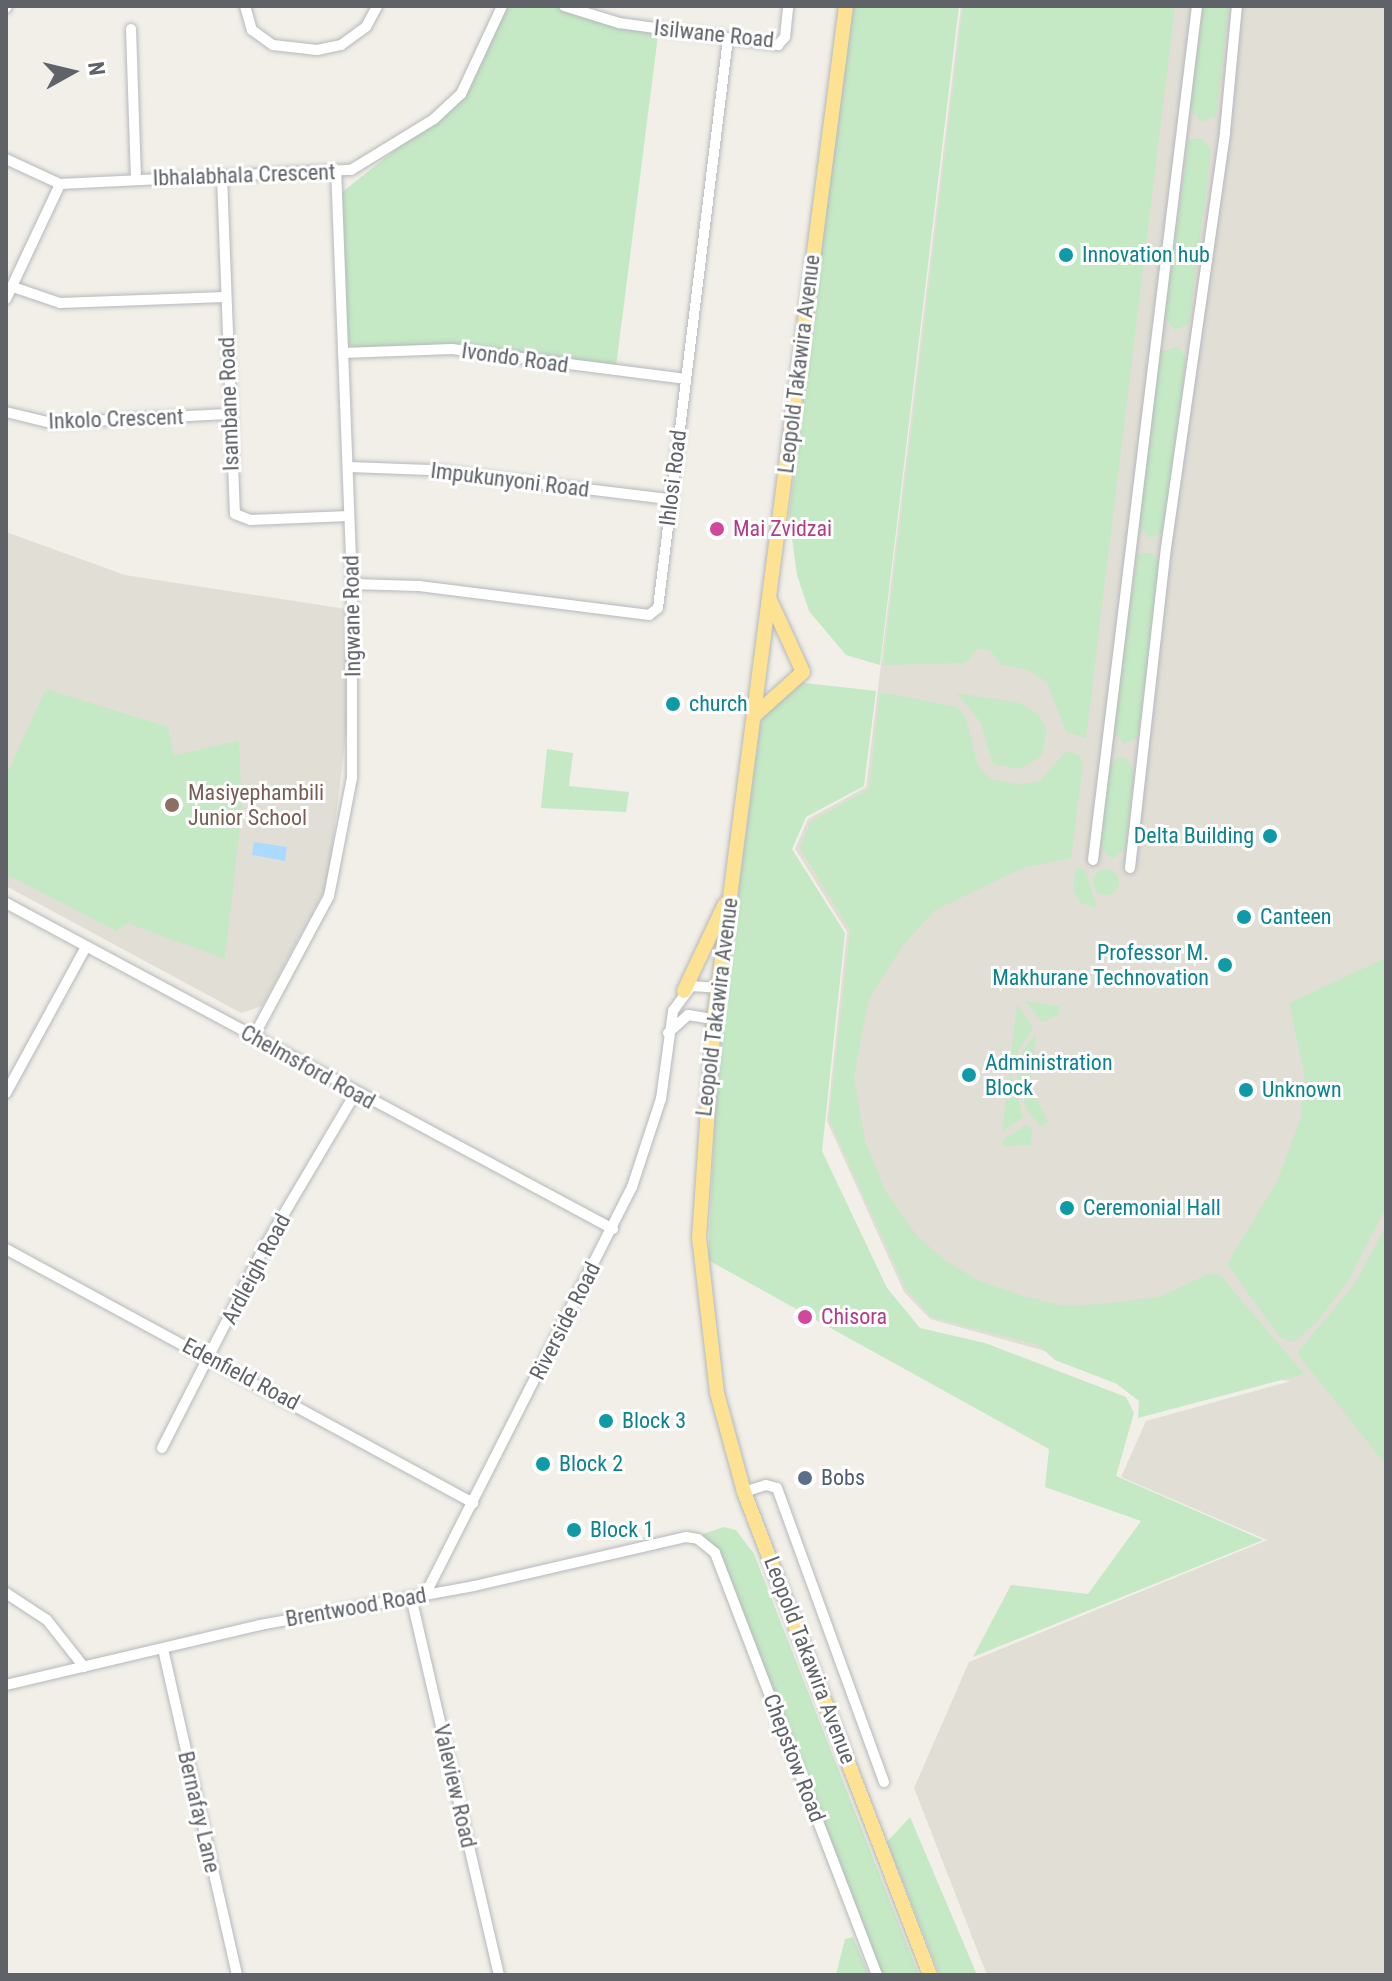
<!DOCTYPE html>
<style>
body{margin:0}
#map{position:relative;width:1392px;height:1981px;overflow:hidden;background:#f1efe8;font-family:"Roboto Condensed",sans-serif}
div>[style]{position:absolute}
[style*='--x']{left:calc(var(--x)*1px);top:calc(var(--y)*1px);width:calc(var(--w)*1px);rotate:calc(var(--a)*1deg)}
.education>*{inset:0;background:#e1ded6}
.green>*{inset:0;background:#c5e8c5}
.round{border-radius:50%}
.water>*{inset:0;background:#aadaff}
.roads{filter:drop-shadow(0 0 2px #b5b8bc) drop-shadow(0 0 2px #b5b8bc)}
.minor>*{height:10px;margin:-5px;padding:0 5px;transform-origin:5px;border-radius:5px;background:#fff}
.highway>*{height:14px;margin:-7px;padding:0 7px;transform-origin:7px;border-radius:7px;background:#fde293}
.dots>*{width:22px;height:22px;translate:-50% -50%;box-sizing:border-box;border:4px solid #fff;border-radius:50%}
span{translate:-50% -50%;white-space:nowrap;text-align:center;line-height:1.15;-webkit-text-stroke:6px #fff;paint-order:stroke}
.street-label{font-size:22px;color:#5f6368}
.culture-label{font-size:22px;color:#0d838f}
.left{translate:0 -50%;text-align:left}
.right{translate:-100% -50%;text-align:right}
.hotel-label{font-size:22px;color:#b23c85}
.education-label{font-size:22px;color:#785e54}
.service-label{font-size:22px;color:#4e5e75}
.frame{position:absolute;inset:0;border:8px solid #5f6368;pointer-events:none}
.north{position:absolute;left:32px;top:32px;width:80px;height:80px;-webkit-text-stroke:6px #fff;paint-order:stroke;rotate:82deg;font-size:22px;font-weight:700;line-height:32px;text-align:center;color:#5f6368}
.north::after{content:'';display:block;margin:auto;width:28px;height:36px;background:#5f6368;clip-path:polygon(50% 0,100% 100%,50% 72%,0 100%)}
</style>
<div id="map">
<div class="education">
<div style="clip-path:polygon(961px 6px,1386px 6px,1386px 1975px,987px 1975px,914px 1788px,969px 1662px,1267px 1540px,1121px 1477px,1146px 1421px,1291px 1381px,1092px 1364px,930px 1319px,904px 1292px,827px 1121px,847px 932px,795px 849px,808px 819px,866px 787px)"></div>
<div style="clip-path:polygon(6px 532px,125px 575px,346px 609px,347px 725px,328px 884px,262px 1006px,241px 1013px,6px 886px)"></div>
</div>
<div class="green">
<div style="clip-path:polygon(504px 6px,550px 6px,658px 35px,616px 367px,453px 347px,357px 349px,347px 343px,341px 193px,463px 96px)"></div>
<div style="clip-path:polygon(851px 6px,959px 6px,880px 665px,846px 655px,809px 611px,797px 575px,789px 516px)"></div>
<div style="clip-path:polygon(963px 6px,1175px 6px,1086px 738px,1066px 732px,1047px 682px,1028px 670px,1001px 665px,991px 651px,978px 648px,965px 663px,883px 665px)"></div>
<div style="clip-path:polygon(1203px 6px,1229px 6px,1216px 116px,1202px 122px,1190px 110px)"></div>
<div style="clip-path:polygon(1189px 139px,1203px 139px,1211px 150px,1189px 324px,1175px 330px,1164px 317px)"></div>
<div style="clip-path:polygon(1178px 346px,1186px 358px,1164px 532px,1150px 538px,1138px 525px,1160px 352px)"></div>
<div style="clip-path:polygon(1138px 553px,1152px 553px,1160px 564px,1138px 738px,1124px 744px,1112px 731px)"></div>
<div style="clip-path:polygon(796px 682px,876px 691px,864px 786px,806px 817px,792px 849px,845px 933px,822px 1151px,887px 1288px,920px 1328px,985px 1343px,1126px 1397px,1134px 1413px,1116px 1476px,1263px 1540px,973px 1657px,1011px 1585px,1088px 1594px,1141px 1521px,1045px 1487px,1049px 1449px,708px 1260px,719px 1040px,760px 726px,765px 709px)"></div>
<div style="clip-path:polygon(46px 689px,168px 727px,174px 756px,239px 740px,242px 811px,225px 959px,127px 923px,116px 931px,6px 874px,6px 776px)"></div>
<div style="clip-path:polygon(880px 692px,956px 707px,966px 718px,978px 766px,991px 779px,1019px 785px,1040px 781px,1066px 751px,1079px 755px,1083px 765px,1071px 858px,1022px 868px,935px 910px,903px 945px,868px 1001px,854px 1077px,865px 1140px,885px 1190px,917px 1236px,945px 1260px,977px 1280px,1025px 1297px,1065px 1306px,1103px 1304px,1159px 1297px,1209px 1274px,1220px 1275px,1304px 1374px,1138px 1418px,1139px 1401px,1117px 1384px,1055px 1360px,1038px 1345px,931px 1317px,906px 1289px,829px 1120px,850px 930px,800px 848px,810px 822px,869px 789px)"></div>
<div style="clip-path:polygon(956px 693px,1019px 703px,1038px 714px,1047px 731px,1041px 757px,1019px 769px,993px 764px,980px 721px)"></div>
<div style="clip-path:polygon(547px 749px,573px 753px,569px 786px,629px 792px,626px 812px,541px 808px)"></div>
<div style="clip-path:polygon(1118px 757px,1126px 758px,1134px 771px,1125px 848px,1113px 859px,1097px 844px,1108px 767px)"></div>
<div style="clip-path:polygon(1076px 867px,1086px 871px,1097px 908px,1080px 903px,1073px 888px)"></div>
<div class="round" style="left:1093px;top:869px;width:26px;height:26px"></div>
<div style="clip-path:polygon(1384px 959px,1386px 1207px,1348px 1281px,1320px 1318px,1297px 1340px,1289px 1341px,1281px 1338px,1227px 1264px,1276px 1184px,1301px 1118px,1305px 1078px,1289px 1003px)"></div>
<div style="clip-path:polygon(1025px 1001px,1059px 1006px,1059px 1014px,1042px 1022px)"></div>
<div style="clip-path:polygon(1017px 1004px,1033px 1028px,1010px 1064px)"></div>
<div style="clip-path:polygon(1036px 1034px,1030px 1084px,1048px 1122px,1041px 1127px,1027px 1110px,1016px 1072px,1024px 1048px)"></div>
<div style="clip-path:polygon(1010px 1070px,1023px 1117px,1002px 1132px)"></div>
<div style="clip-path:polygon(1026px 1125px,1032px 1128px,1031px 1145px,1003px 1146px,1002px 1141px)"></div>
<div style="clip-path:polygon(1386px 1226px,1386px 1465px,1297px 1353px,1354px 1285px)"></div>
<div style="clip-path:polygon(724px 1527px,736px 1530px,754px 1554px,919px 1975px,881px 1975px,717px 1550px,700px 1535px)"></div>
<div style="clip-path:polygon(910px 1817px,977px 1975px,940px 1975px,887px 1842px)"></div>
<div style="clip-path:polygon(853px 1937px,869px 1975px,836px 1975px,845px 1939px)"></div>
</div>
<div class="water">
<div style="clip-path:polygon(254px 842px,287px 847px,285px 861px,252px 855px)"></div>
</div>
<div class="roads">
<div class="minor">
<div style="--x:245;--y:6;--w:25;--a:74"></div>
<div style="--x:252;--y:30;--w:26;--a:36"></div>
<div style="--x:273;--y:45;--w:44;--a:6.5"></div>
<div style="--x:317;--y:50;--w:25;--a:-12"></div>
<div style="--x:341;--y:45;--w:31;--a:-36"></div>
<div style="--x:366;--y:27;--w:24;--a:-62"></div>
<div style="--x:564;--y:6;--w:58;--a:17.2"></div>
<div style="--x:619;--y:23;--w:161;--a:7.9"></div>
<div style="--x:778;--y:45;--w:11;--a:-49"></div>
<div style="--x:785;--y:37;--w:31;--a:-84"></div>
<div style="--x:6;--y:8;--w:2;--a:-63"></div>
<div style="--x:131;--y:29;--w:150;--a:88.1"></div>
<div style="--x:6;--y:159;--w:60;--a:24.8"></div>
<div style="--x:60;--y:184;--w:291;--a:-2.8"></div>
<div style="--x:351;--y:170;--w:97;--a:-31.6"></div>
<div style="--x:434;--y:119;--w:37;--a:-43"></div>
<div style="--x:461;--y:94;--w:97;--a:-65"></div>
<div style="--x:222;--y:177;--w:337;--a:87.8"></div>
<div style="--x:235;--y:514;--w:17;--a:21"></div>
<div style="--x:251;--y:520;--w:98;--a:-2.3"></div>
<div style="--x:13;--y:287;--w:50;--a:18.8"></div>
<div style="--x:60;--y:303;--w:165;--a:-2.1"></div>
<div style="--x:6;--y:299;--w:127;--a:-64.8"></div>
<div style="--x:343;--y:353;--w:109;--a:-2.1"></div>
<div style="--x:452;--y:349;--w:236;--a:7.3"></div>
<div style="--x:6;--y:412;--w:46;--a:13.7"></div>
<div style="--x:51;--y:423;--w:177;--a:-2.9"></div>
<div style="--x:349;--y:467;--w:80;--a:2.1"></div>
<div style="--x:429;--y:470;--w:243;--a:6.9"></div>
<div style="--x:352;--y:584;--w:67;--a:1.7"></div>
<div style="--x:419;--y:586;--w:232;--a:7.2"></div>
<div style="--x:649;--y:615;--w:11;--a:-38"></div>
<div style="--x:658;--y:608;--w:573;--a:-82.99"></div>
<div style="--x:1093;--y:860;--w:860;--a:-83.06"></div>
<div style="--x:1130;--y:868;--w:322;--a:-83.6"></div>
<div style="--x:1166;--y:548;--w:420;--a:-81.9"></div>
<div style="--x:1225;--y:132;--w:127;--a:-84.6"></div>
<div style="--x:6;--y:903;--w:689;--a:28.24"></div>
<div style="--x:668;--y:1033;--w:27;--a:-42"></div>
<div style="--x:688;--y:1015;--w:26;--a:9"></div>
<div style="--x:254;--y:1036;--w:159;--a:-61.8"></div>
<div style="--x:329;--y:896;--w:120;--a:-79"></div>
<div style="--x:352;--y:778;--w:194;--a:-90"></div>
<div style="--x:352;--y:584;--w:411;--a:-92.2"></div>
<div style="--x:6;--y:1093;--w:166;--a:-61.3"></div>
<div style="--x:6;--y:1249;--w:532;--a:28.54"></div>
<div style="--x:162;--y:1448;--w:227;--a:-63"></div>
<div style="--x:265;--y:1246;--w:177;--a:-59.4"></div>
<div style="--x:744;--y:1492;--w:23;--a:-18"></div>
<div style="--x:766;--y:1485;--w:11;--a:15"></div>
<div style="--x:777;--y:1488;--w:313;--a:70"></div>
<div style="--x:6;--y:1593;--w:49;--a:33.4"></div>
<div style="--x:47;--y:1620;--w:60;--a:51.8"></div>
<div style="--x:425;--y:1595;--w:458;--a:-63.1"></div>
<div style="--x:632;--y:1187;--w:93;--a:-71.8"></div>
<div style="--x:661;--y:1099;--w:89;--a:-82.2"></div>
<div style="--x:673;--y:1011;--w:31;--a:-54"></div>
<div style="--x:691;--y:986;--w:27;--a:4"></div>
<div style="--x:411;--y:1597;--w:388;--a:76.9"></div>
<div style="--x:163;--y:1649;--w:334;--a:77.2"></div>
<div style="--x:6;--y:1685;--w:261;--a:-13.3"></div>
<div style="--x:260;--y:1625;--w:218;--a:-10.3"></div>
<div style="--x:474;--y:1586;--w:218;--a:-13"></div>
<div style="--x:686;--y:1537;--w:12;--a:9"></div>
<div style="--x:698;--y:1539;--w:22;--a:39"></div>
<div style="--x:715;--y:1553;--w:452;--a:69"></div>
</div>
<div class="highway">
<div style="--x:846;--y:6;--w:1022;--a:97.42"></div>
<div style="--x:714;--y:1019;--w:219;--a:93.9"></div>
<div style="--x:699;--y:1237;--w:157;--a:83.4"></div>
<div style="--x:717;--y:1393;--w:103;--a:74.7"></div>
<div style="--x:744;--y:1492;--w:518;--a:68.94"></div>
<div style="--x:755;--y:715;--w:64;--a:-41.9"></div>
<div style="--x:803;--y:672;--w:79;--a:-114.6"></div>
<div style="--x:684;--y:991;--w:96;--a:-64.8"></div>
</div>
</div>
<div class="dots">
<div style="left:1066px;top:255px;background:#0f9aa8"></div>
<div style="left:717px;top:529px;background:#d1479c"></div>
<div style="left:673px;top:704px;background:#0f9aa8"></div>
<div style="left:172px;top:805px;background:#8d6e63"></div>
<div style="left:1270px;top:836px;background:#0f9aa8"></div>
<div style="left:1244px;top:917px;background:#0f9aa8"></div>
<div style="left:1225px;top:965px;background:#0f9aa8"></div>
<div style="left:969px;top:1075px;background:#0f9aa8"></div>
<div style="left:1246px;top:1090px;background:#0f9aa8"></div>
<div style="left:1067px;top:1208px;background:#0f9aa8"></div>
<div style="left:805px;top:1317px;background:#d1479c"></div>
<div style="left:606px;top:1421px;background:#0f9aa8"></div>
<div style="left:543px;top:1464px;background:#0f9aa8"></div>
<div style="left:805px;top:1478px;background:#5c6f8a"></div>
<div style="left:574px;top:1530px;background:#0f9aa8"></div>
</div>
<div class="street-label">
<span style="left:714px;top:34px;rotate:6deg">Isilwane Road</span>
<span style="left:244px;top:175px;rotate:-2deg">Ibhalabhala Crescent</span>
<span style="left:515px;top:358px;rotate:8deg">Ivondo Road</span>
<span style="left:799px;top:364px;rotate:-83deg">Leopold Takawira Avenue</span>
<span style="left:229px;top:404px;rotate:-92deg">Isambane Road</span>
<span style="left:116px;top:419px;rotate:-2deg">Inkolo Crescent</span>
<span style="left:673px;top:478px;rotate:-83deg">Ihlosi Road</span>
<span style="left:510px;top:480px;rotate:7deg">Impukunyoni Road</span>
<span style="left:352px;top:616px;rotate:-91deg">Ingwane Road</span>
<span style="left:717px;top:1007px;rotate:-83deg">Leopold Takawira Avenue</span>
<span style="left:308px;top:1067px;rotate:29deg">Chelmsford Road</span>
<span style="left:256px;top:1269px;rotate:-62deg">Ardleigh Road</span>
<span style="left:565px;top:1321px;rotate:-63deg">Riverside Road</span>
<span style="left:241px;top:1374px;rotate:28deg">Edenfield Road</span>
<span style="left:356px;top:1607px;rotate:-10deg">Brentwood Road</span>
<span style="left:810px;top:1660px;rotate:69deg">Leopold Takawira Avenue</span>
<span style="left:794px;top:1758px;rotate:69deg">Chepstow Road</span>
<span style="left:455px;top:1786px;rotate:77deg">Valeview Road</span>
<span style="left:199px;top:1812px;rotate:77deg">Bernafay Lane</span>
</div>
<div class="culture-label">
<span class="left" style="left:1082px;top:255px">Innovation hub</span>
<span class="left" style="left:689px;top:704px">church</span>
<span class="right" style="left:1254px;top:836px">Delta Building</span>
<span class="left" style="left:1260px;top:917px">Canteen</span>
<span class="right" style="left:1209px;top:965px">Professor M.<br>Makhurane Technovation</span>
<span class="left" style="left:985px;top:1075px">Administration<br>Block</span>
<span class="left" style="left:1262px;top:1090px">Unknown</span>
<span class="left" style="left:1083px;top:1208px">Ceremonial Hall</span>
<span class="left" style="left:622px;top:1421px">Block 3</span>
<span class="left" style="left:559px;top:1464px">Block 2</span>
<span class="left" style="left:590px;top:1530px">Block 1</span>
</div>
<div class="hotel-label">
<span class="left" style="left:733px;top:529px">Mai Zvidzai</span>
<span class="left" style="left:821px;top:1317px">Chisora</span>
</div>
<div class="education-label">
<span class="left" style="left:188px;top:805px">Masiyephambili<br>Junior School</span>
</div>
<div class="service-label">
<span class="left" style="left:821px;top:1478px">Bobs</span>
</div>
<div class="frame"></div>
<div class="north">N</div>
</div>
